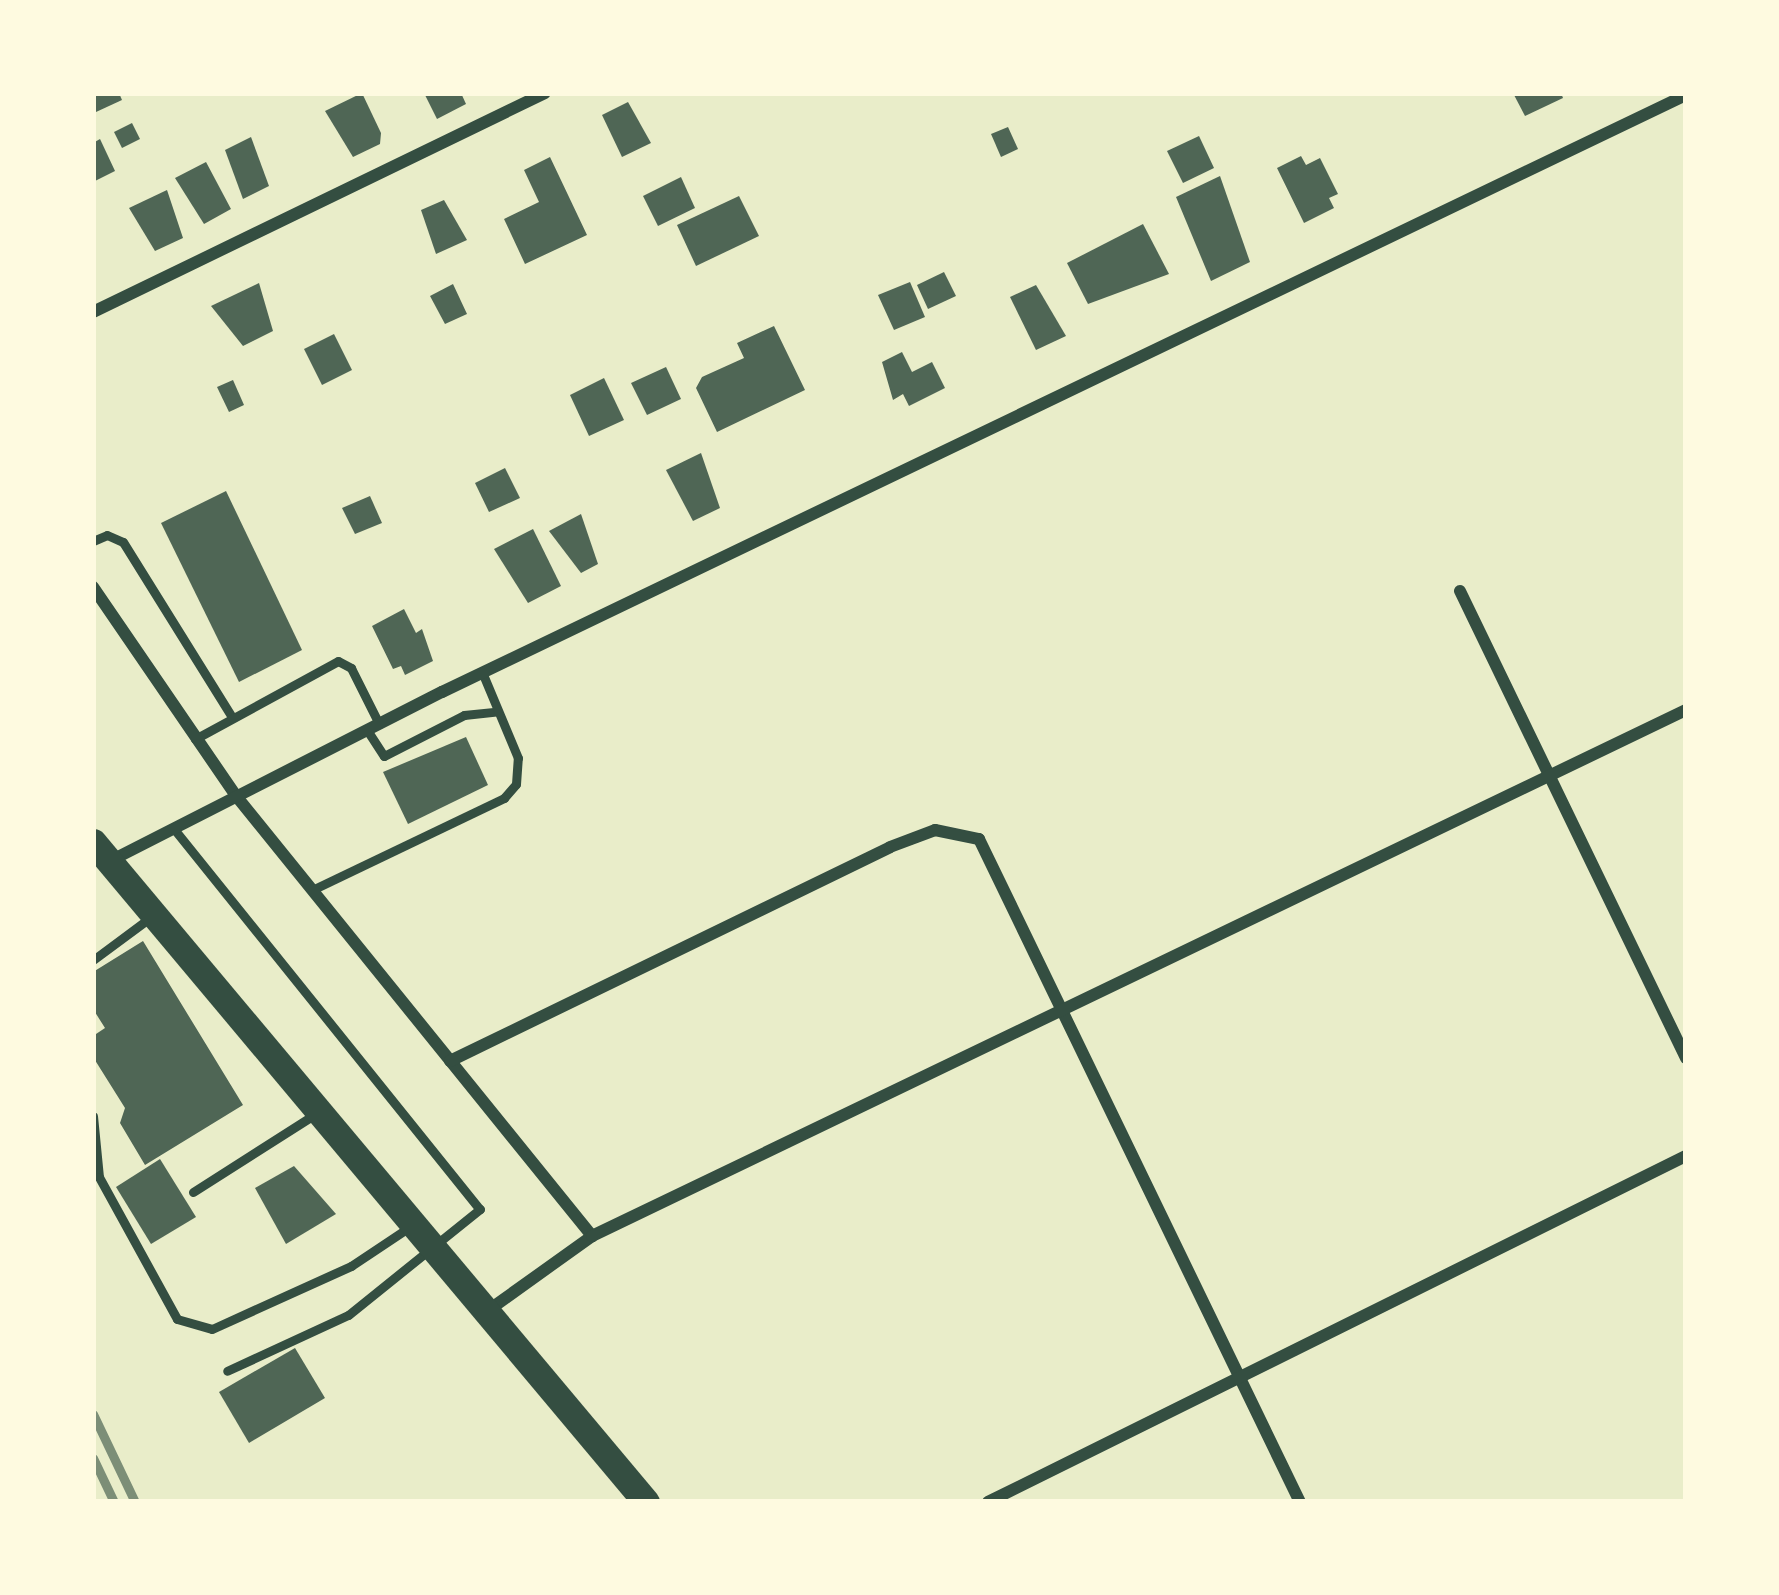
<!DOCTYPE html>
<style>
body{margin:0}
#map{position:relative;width:1779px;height:1595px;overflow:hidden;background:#e9edc9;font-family:Roboto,sans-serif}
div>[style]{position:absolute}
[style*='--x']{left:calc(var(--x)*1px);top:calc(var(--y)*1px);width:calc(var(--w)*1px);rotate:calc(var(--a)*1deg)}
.building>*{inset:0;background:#4f6655}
.service>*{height:9px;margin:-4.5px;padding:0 4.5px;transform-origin:4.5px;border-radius:4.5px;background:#344e41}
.minor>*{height:12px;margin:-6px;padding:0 6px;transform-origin:6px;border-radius:6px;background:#344e41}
.primary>*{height:27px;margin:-13.5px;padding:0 13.5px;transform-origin:13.5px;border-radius:13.5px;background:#344e41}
.rail>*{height:9px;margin:-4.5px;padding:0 4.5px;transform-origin:4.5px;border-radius:4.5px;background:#7c8e77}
span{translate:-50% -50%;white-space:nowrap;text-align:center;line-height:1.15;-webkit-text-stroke:10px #fefae0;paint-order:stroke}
.frame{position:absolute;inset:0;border:96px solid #fefae0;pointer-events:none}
</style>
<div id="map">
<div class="building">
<div style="clip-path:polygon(93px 93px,119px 93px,122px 100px,96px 112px)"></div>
<div style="clip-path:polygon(362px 93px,381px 133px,380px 144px,353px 157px,325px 111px)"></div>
<div style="clip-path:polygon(424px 93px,461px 93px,466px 104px,437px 119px)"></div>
<div style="clip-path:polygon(1513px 93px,1561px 93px,1563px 98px,1525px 116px)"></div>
<div style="clip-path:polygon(628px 102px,651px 143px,622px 157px,602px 115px)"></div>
<div style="clip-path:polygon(132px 123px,140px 139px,122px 148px,114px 132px)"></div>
<div style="clip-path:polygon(1008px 127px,1018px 149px,1001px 157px,991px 134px)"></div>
<div style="clip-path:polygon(1199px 136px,1214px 168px,1183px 183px,1167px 151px)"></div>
<div style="clip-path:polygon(251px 137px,269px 186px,243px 199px,225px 150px)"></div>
<div style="clip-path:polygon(100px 139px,115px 171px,93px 182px,93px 143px)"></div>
<div style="clip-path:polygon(1301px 156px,1306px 165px,1320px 158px,1338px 194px,1329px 198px,1334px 208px,1304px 223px,1277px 168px)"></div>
<div style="clip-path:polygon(550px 157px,587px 235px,525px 264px,504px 219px,539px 202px,524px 170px)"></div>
<div style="clip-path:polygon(206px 162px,231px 209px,204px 224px,175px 178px)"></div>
<div style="clip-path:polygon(1220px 176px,1250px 262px,1211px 281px,1176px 197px)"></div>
<div style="clip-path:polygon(681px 177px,695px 208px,658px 226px,643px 196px)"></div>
<div style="clip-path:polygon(167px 190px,183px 238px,155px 251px,129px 208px)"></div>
<div style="clip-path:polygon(739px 196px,759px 236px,696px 266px,677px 225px)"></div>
<div style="clip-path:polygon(444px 200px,467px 240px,436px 254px,421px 210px)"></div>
<div style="clip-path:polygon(1143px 224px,1169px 274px,1088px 304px,1067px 263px)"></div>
<div style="clip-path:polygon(944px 272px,956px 296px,928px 309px,917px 285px)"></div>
<div style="clip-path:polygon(910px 282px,925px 317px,894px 330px,878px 295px)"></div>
<div style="clip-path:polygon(259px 283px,273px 331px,243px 346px,211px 306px)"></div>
<div style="clip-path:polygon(453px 284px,467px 314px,445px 324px,430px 296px)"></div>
<div style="clip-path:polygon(1036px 285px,1066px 336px,1036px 350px,1010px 297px)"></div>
<div style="clip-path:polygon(774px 326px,805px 390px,717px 432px,696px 388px,702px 377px,744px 358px,737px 343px)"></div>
<div style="clip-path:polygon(334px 334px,352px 370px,322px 385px,304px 349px)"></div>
<div style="clip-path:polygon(902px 352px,912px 372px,932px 362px,945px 388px,909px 406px,903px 394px,893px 400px,882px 362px)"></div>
<div style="clip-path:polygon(666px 367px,681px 399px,647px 415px,631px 383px)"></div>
<div style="clip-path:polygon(604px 378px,624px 420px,589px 436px,570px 395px)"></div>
<div style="clip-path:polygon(233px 380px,244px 405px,229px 412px,217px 387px)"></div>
<div style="clip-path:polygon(701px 453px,720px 508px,693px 521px,666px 470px)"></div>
<div style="clip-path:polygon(505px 468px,520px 498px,489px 512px,475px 483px)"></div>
<div style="clip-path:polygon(226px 491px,302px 650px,239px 682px,161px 523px)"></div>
<div style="clip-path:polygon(370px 496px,382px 523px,355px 534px,342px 508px)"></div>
<div style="clip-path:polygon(581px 514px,598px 564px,581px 573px,549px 531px)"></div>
<div style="clip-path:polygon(533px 529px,561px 586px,528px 603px,494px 549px)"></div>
<div style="clip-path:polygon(404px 609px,416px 633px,422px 629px,433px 661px,405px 675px,401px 666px,393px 669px,372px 626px)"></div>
<div style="clip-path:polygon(466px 737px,488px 785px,408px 824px,383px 772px)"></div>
<div style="clip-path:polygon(143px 941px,243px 1105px,145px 1165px,120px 1123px,125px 1108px,93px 1057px,93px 1036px,105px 1028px,93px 1009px,93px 972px)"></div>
<div style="clip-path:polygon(160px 1159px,196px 1217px,151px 1244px,116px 1187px)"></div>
<div style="clip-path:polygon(294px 1166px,336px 1214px,286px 1244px,255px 1188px)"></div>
<div style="clip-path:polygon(295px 1348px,325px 1398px,249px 1443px,219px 1392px)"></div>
</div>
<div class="service">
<div style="--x:93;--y:541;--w:15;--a:-23"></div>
<div style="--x:107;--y:535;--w:17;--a:24"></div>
<div style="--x:123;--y:542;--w:206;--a:58.1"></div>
<div style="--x:367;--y:730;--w:31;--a:57"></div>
<div style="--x:384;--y:756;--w:90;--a:-27.1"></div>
<div style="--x:464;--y:715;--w:30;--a:-6"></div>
<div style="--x:195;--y:739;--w:163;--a:-28.6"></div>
<div style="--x:338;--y:661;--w:15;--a:28"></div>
<div style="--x:351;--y:668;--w:63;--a:63.4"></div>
<div style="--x:174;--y:829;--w:488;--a:51.2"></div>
<div style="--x:480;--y:1209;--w:169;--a:141.2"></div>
<div style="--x:348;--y:1315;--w:133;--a:155.2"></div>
<div style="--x:312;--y:890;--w:213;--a:-25.6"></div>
<div style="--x:504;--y:798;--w:18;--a:-49"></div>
<div style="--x:516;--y:784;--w:26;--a:-86"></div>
<div style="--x:518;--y:758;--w:93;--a:-112.7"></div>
<div style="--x:93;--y:960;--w:72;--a:-36.6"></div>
<div style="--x:93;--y:1116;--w:61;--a:84.4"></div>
<div style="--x:99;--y:1177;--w:162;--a:61.2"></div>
<div style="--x:177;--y:1319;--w:36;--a:16"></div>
<div style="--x:212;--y:1329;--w:153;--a:-24.4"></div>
<div style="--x:351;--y:1266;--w:69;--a:-33.7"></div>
<div style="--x:193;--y:1192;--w:143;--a:-32.5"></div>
</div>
<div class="minor">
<div style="--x:93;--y:312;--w:502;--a:-25.85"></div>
<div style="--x:93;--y:587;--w:255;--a:55.6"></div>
<div style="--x:237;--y:797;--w:565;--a:51.04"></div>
<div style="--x:1460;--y:591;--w:519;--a:64.18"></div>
<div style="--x:110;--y:861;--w:373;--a:-27"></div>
<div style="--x:442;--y:692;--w:1380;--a:-25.64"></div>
<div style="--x:450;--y:1061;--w:489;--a:-25.9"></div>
<div style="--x:890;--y:847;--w:48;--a:-20.7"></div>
<div style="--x:935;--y:830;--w:45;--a:11.6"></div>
<div style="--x:979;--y:839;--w:737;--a:64.17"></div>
<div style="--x:486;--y:1312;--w:130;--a:-35.6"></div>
<div style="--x:592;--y:1236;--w:1214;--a:-25.68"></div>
<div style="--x:988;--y:1502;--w:779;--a:-26.37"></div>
</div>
<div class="primary">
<div style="--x:93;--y:842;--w:861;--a:50.04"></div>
</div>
<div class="rail">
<div style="--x:93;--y:1414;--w:98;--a:64.5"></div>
<div style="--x:93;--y:1458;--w:49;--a:64.5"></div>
</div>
<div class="frame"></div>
</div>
